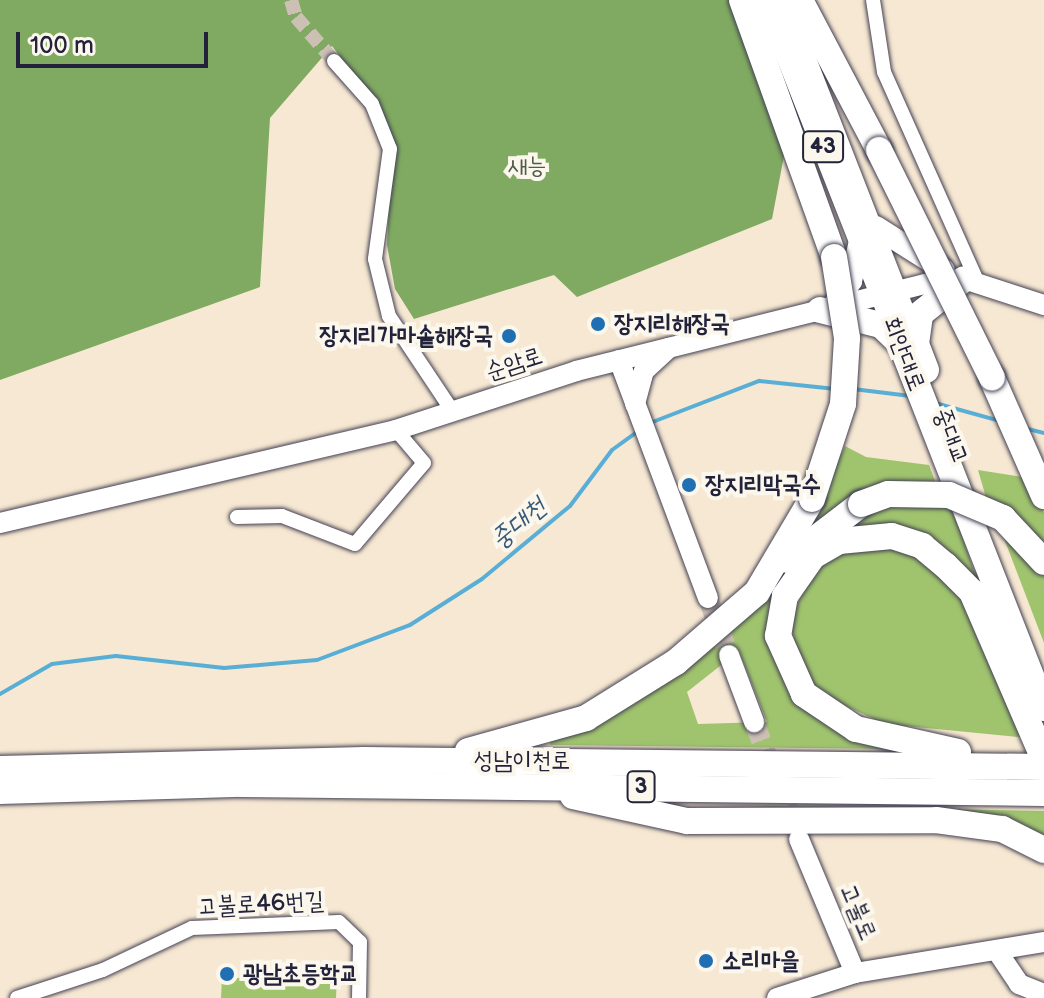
<!DOCTYPE html>
<meta charset="utf-8">
<style>
body{margin:0}
#map{position:relative;width:1044px;height:998px;overflow:hidden;background:#f7e8d3;font-family:"Balsamiq Sans","Poor Story",sans-serif}
div>[style]{position:absolute}
[style*='--x']{left:calc(var(--x)*1px);top:calc(var(--y)*1px);width:calc(var(--w)*1px);rotate:calc(var(--a)*1deg)}
.green>*{inset:0;background:#a0c46e}
.forest>*{inset:0;background:#80aa61}
.stream>*{height:4px;margin:-2px;padding:0 2px;transform-origin:2px;border-radius:2px;background:#59aed5}
.street-tunnel>*{height:14px;margin-top:-7px;transform-origin:0;background:repeating-linear-gradient(90deg,#ccc0b5 0 14px,transparent 0 21px)}
.secondary-tunnel>*{height:20px;margin-top:-10px;transform-origin:0;background:repeating-linear-gradient(90deg,#ccc0b5 0 20px,transparent 0 30px)}
.roads{filter:drop-shadow(0 0 2px #424052) drop-shadow(0 0 2px #424052)}
.street>*{height:14px;margin:-7px;padding:0 7px;transform-origin:7px;border-radius:7px;background:#fff}
.secondary>*{height:20px;margin:-10px;padding:0 10px;transform-origin:10px;border-radius:10px;background:#fff}
.primary>*{height:22px;margin:-11px;padding:0 11px;transform-origin:11px;border-radius:11px;background:#fff}
.highway>*{height:26px;margin:-13px;padding:0 13px;transform-origin:13px;border-radius:13px;background:#fff}
.bridges{filter:drop-shadow(0 0 2px #424052) drop-shadow(0 0 2px #424052)}
.highway-bridge>*{height:26px;margin:-13px;padding:0 13px;transform-origin:13px;border-radius:13px;background:#fff}
.dots>*{width:22px;height:22px;translate:-50% -50%;box-sizing:border-box;border:4px solid #fbf7ec;border-radius:50%}
span{translate:-50% -50%;white-space:nowrap;text-align:center;line-height:1.15;-webkit-text-stroke:8px #fbf7ec;paint-order:stroke}
.shield-label span{padding:2px 6px;background:#fbf7ec;border:2px solid;border-radius:6px;-webkit-text-stroke-width:0}
.shield-label{font-size:22px;color:#22223b;font-weight:700}
.park-label{font-size:24px;color:#4e5b4d}
.poi-label{font-size:24px;color:#22223b;font-weight:700}
.left{translate:0 -50%;text-align:left}
.right{translate:-100% -50%;text-align:right}
.street-label{font-size:24px;color:#22223b}
.water-label{font-size:26px;color:#385a79;font-style:italic}
.scale{position:absolute;left:16px;top:32px;width:192px;height:36px;box-sizing:border-box;border:4px solid #22223b;border-top:0;padding-left:10px;font-size:24px;line-height:28px;white-space:nowrap;color:#22223b;-webkit-text-stroke:6px #fbf7ec;paint-order:stroke}
</style>
<div id="map">
<div class="green">
<div style="clip-path:polygon(845px 446px,866px 457px,929px 465px,937px 486px,806px 530px)"></div>
<div style="clip-path:polygon(978px 470px,1029px 478px,1044px 513px,1044px 549px,987px 501px)"></div>
<div style="clip-path:polygon(evenodd,913px 501px,952px 506px,987px 609px,881px 529px,795px 570px,785px 673px,893px 749px,550px 745px,551px 737px,763px 601px,801px 554px,874px 507px,913px 501px,739px 651px,767px 722px,698px 724px,687px 692px,739px 651px)"></div>
<div style="clip-path:polygon(1000px 528px,1044px 575px,1044px 643px)"></div>
<div style="clip-path:polygon(858px 543px,913px 550px,960px 590px,1029px 738px,885px 724px,824px 696px,800px 667px,790px 620px,817px 563px)"></div>
<div style="clip-path:polygon(715px 805px,1044px 811px,1044px 844px,909px 811px)"></div>
<div style="clip-path:polygon(222px 978px,337px 978px,336px 998px,221px 998px)"></div>
</div>
<div class="forest">
<div style="clip-path:polygon(0 0,735px 0,787px 140px,772px 219px,577px 297px,554px 275px,414px 319px,395px 289px,387px 245px,392px 147px,372px 99px,332px 46px,270px 118px,260px 287px,0 380px)"></div>
</div>
<div class="stream">
<div style="--x:853;--y:389;--w:58;--a:6.9"></div>
<div style="--x:935;--y:403;--w:67;--a:15.5"></div>
<div style="--x:650;--y:423;--w:117;--a:-21.1"></div>
<div style="--x:759;--y:381;--w:77;--a:5.9"></div>
<div style="--x:1024;--y:428;--w:21;--a:14"></div>
<div style="--x:0;--y:694;--w:60;--a:-30"></div>
<div style="--x:52;--y:664;--w:64;--a:-7.1"></div>
<div style="--x:116;--y:656;--w:109;--a:6.3"></div>
<div style="--x:224;--y:668;--w:93;--a:-4.9"></div>
<div style="--x:317;--y:660;--w:99;--a:-20.6"></div>
<div style="--x:410;--y:625;--w:85;--a:-32.6"></div>
<div style="--x:482;--y:579;--w:114;--a:-39.7"></div>
<div style="--x:570;--y:506;--w:70;--a:-53.1"></div>
<div style="--x:612;--y:450;--w:34;--a:-36"></div>
</div>
<div class="street-tunnel">
<div style="--x:291;--y:0;--w:18;--a:74"></div>
<div style="--x:296;--y:17;--w:58;--a:49.2"></div>
</div>
<div class="secondary-tunnel">
<div style="--x:708;--y:598;--w:61;--a:69.8"></div>
<div style="--x:754;--y:722;--w:116;--a:68.7"></div>
</div>
<div class="roads">
<div class="street">
<div style="--x:873;--y:0;--w:73;--a:81.3"></div>
<div style="--x:884;--y:72;--w:229;--a:66"></div>
<div style="--x:334;--y:61;--w:57;--a:48.5"></div>
<div style="--x:372;--y:104;--w:48;--a:68.2"></div>
<div style="--x:390;--y:149;--w:111;--a:97.8"></div>
<div style="--x:375;--y:259;--w:59;--a:76.2"></div>
<div style="--x:389;--y:316;--w:115;--a:56.3"></div>
<div style="--x:237;--y:517;--w:45;--a:-1.3"></div>
<div style="--x:282;--y:516;--w:78;--a:21"></div>
<div style="--x:355;--y:544;--w:106;--a:-49.6"></div>
<div style="--x:424;--y:463;--w:43;--a:-130.3"></div>
<div style="--x:17;--y:998;--w:90;--a:-18"></div>
<div style="--x:103;--y:970;--w:98;--a:-25.3"></div>
<div style="--x:192;--y:928;--w:147;--a:-2.3"></div>
<div style="--x:339;--y:922;--w:29;--a:44"></div>
<div style="--x:360;--y:942;--w:56;--a:91"></div>
</div>
<div class="secondary">
<div style="--x:619;--y:360;--w:254;--a:69.5"></div>
<div style="--x:635;--y:404;--w:34;--a:-75"></div>
<div style="--x:644;--y:371;--w:34;--a:-43"></div>
<div style="--x:0;--y:523;--w:407;--a:-13.2"></div>
<div style="--x:396;--y:430;--w:189;--a:-18.1"></div>
<div style="--x:576;--y:371;--w:360;--a:-14"></div>
<div style="--x:925;--y:284;--w:39;--a:-7"></div>
<div style="--x:964;--y:279;--w:84;--a:18"></div>
<div style="--x:729;--y:655;--w:72;--a:69.5"></div>
<div style="--x:997;--y:951;--w:40;--a:56"></div>
<div style="--x:1019;--y:984;--w:27;--a:22"></div>
<div style="--x:855;--y:973;--w:192;--a:-9.3"></div>
<div style="--x:777;--y:998;--w:82;--a:-17.8"></div>
<div style="--x:855;--y:973;--w:145;--a:-112.7"></div>
</div>
<div class="primary">
<div style="--x:765;--y:0;--w:366;--a:68.5"></div>
<div style="--x:782;--y:0;--w:358;--a:68.7"></div>
<div style="--x:876;--y:227;--w:80;--a:32.3"></div>
<div style="--x:835;--y:304;--w:28;--a:-55"></div>
<div style="--x:851;--y:281;--w:41;--a:-77.3"></div>
</div>
<div class="highway">
<div style="--x:742;--y:0;--w:273;--a:70.3"></div>
<div style="--x:800;--y:0;--w:170;--a:62.2"></div>
<div style="--x:820;--y:310;--w:63;--a:13.8"></div>
<div style="--x:881;--y:325;--w:28;--a:44"></div>
<div style="--x:901;--y:344;--w:391;--a:68.6"></div>
<div style="--x:926;--y:370;--w:28;--a:-111"></div>
<div style="--x:916;--y:344;--w:30;--a:-82"></div>
<div style="--x:920;--y:314;--w:56;--a:-38.5"></div>
<div style="--x:992;--y:378;--w:129;--a:66.2"></div>
<div style="--x:788;--y:560;--w:92;--a:-37.5"></div>
<div style="--x:468;--y:751;--w:123;--a:-15.6"></div>
<div style="--x:586;--y:718;--w:106;--a:-31.9"></div>
<div style="--x:676;--y:662;--w:107;--a:-40.8"></div>
<div style="--x:757;--y:592;--w:108;--a:-59.4"></div>
<div style="--x:958;--y:752;--w:105;--a:-167.3"></div>
<div style="--x:856;--y:729;--w:63;--a:-146.1"></div>
<div style="--x:804;--y:694;--w:64;--a:-114.1"></div>
<div style="--x:778;--y:636;--w:41;--a:-80.1"></div>
<div style="--x:785;--y:596;--w:49;--a:-55"></div>
<div style="--x:813;--y:556;--w:30;--a:-30"></div>
<div style="--x:839;--y:541;--w:53;--a:-5.4"></div>
<div style="--x:892;--y:536;--w:32;--a:18"></div>
<div style="--x:922;--y:546;--w:30;--a:40"></div>
<div style="--x:945;--y:565;--w:38;--a:45"></div>
<div style="--x:972;--y:592;--w:182;--a:66.7"></div>
<div style="--x:0;--y:769;--w:364;--a:-1.4"></div>
<div style="--x:364;--y:760;--w:680;--a:0.59"></div>
<div style="--x:0;--y:791;--w:242;--a:-1.7"></div>
<div style="--x:242;--y:784;--w:802;--a:0.64"></div>
<div style="--x:573;--y:796;--w:117;--a:12.4"></div>
<div style="--x:687;--y:821;--w:249;--a:-0.2"></div>
<div style="--x:936;--y:820;--w:67;--a:7.8"></div>
<div style="--x:1002;--y:829;--w:47;--a:26.6"></div>
</div>
</div>
<div class="bridges">
<div class="highway-bridge">
<div style="--x:879;--y:150;--w:254;--a:63.6"></div>
<div style="--x:812;--y:499;--w:100;--a:-71.9"></div>
<div style="--x:843;--y:404;--w:66;--a:-86.5"></div>
<div style="--x:847;--y:338;--w:82;--a:-99.1"></div>
<div style="--x:861;--y:504;--w:29;--a:-20"></div>
<div style="--x:888;--y:494;--w:61;--a:0.9"></div>
<div style="--x:949;--y:495;--w:59;--a:23.1"></div>
<div style="--x:1003;--y:518;--w:60;--a:47"></div>
</div>
</div>
<div class="dots">
<div style="left:598px;top:324px;background:#1f6fb2"></div>
<div style="left:509px;top:336px;background:#1f6fb2"></div>
<div style="left:689px;top:485px;background:#1f6fb2"></div>
<div style="left:706px;top:961px;background:#1f6fb2"></div>
<div style="left:227px;top:974px;background:#1f6fb2"></div>
</div>
<div class="shield-label">
<span style="left:823px;top:147px">43</span>
<span style="left:641px;top:787px">3</span>
</div>
<div class="park-label">
<span style="left:527px;top:166px">새능</span>
</div>
<div class="poi-label">
<span class="left" style="left:614px;top:324px">장지리해장국</span>
<span class="right" style="left:493px;top:336px">장지리가마솥해장국</span>
<span class="left" style="left:705px;top:485px">장지리막국수</span>
<span class="left" style="left:722px;top:961px">소리마을</span>
<span class="left" style="left:243px;top:974px">광남초등학교</span>
</div>
<div class="street-label">
<span style="left:904px;top:354px;rotate:69deg">회안대로</span>
<span style="left:514px;top:364px;rotate:-18deg">순암로</span>
<span style="left:951px;top:436px;rotate:69deg">중대교</span>
<span style="left:522px;top:761px">성남이천로</span>
<span style="left:261px;top:904px;rotate:-3deg">고불로46번길</span>
<span style="left:858px;top:912px;rotate:67deg">고불로</span>
</div>
<div class="water-label">
<span style="left:519px;top:524px;rotate:-40deg">중대천</span>
</div>
<div class="scale">100 m</div>
</div>
